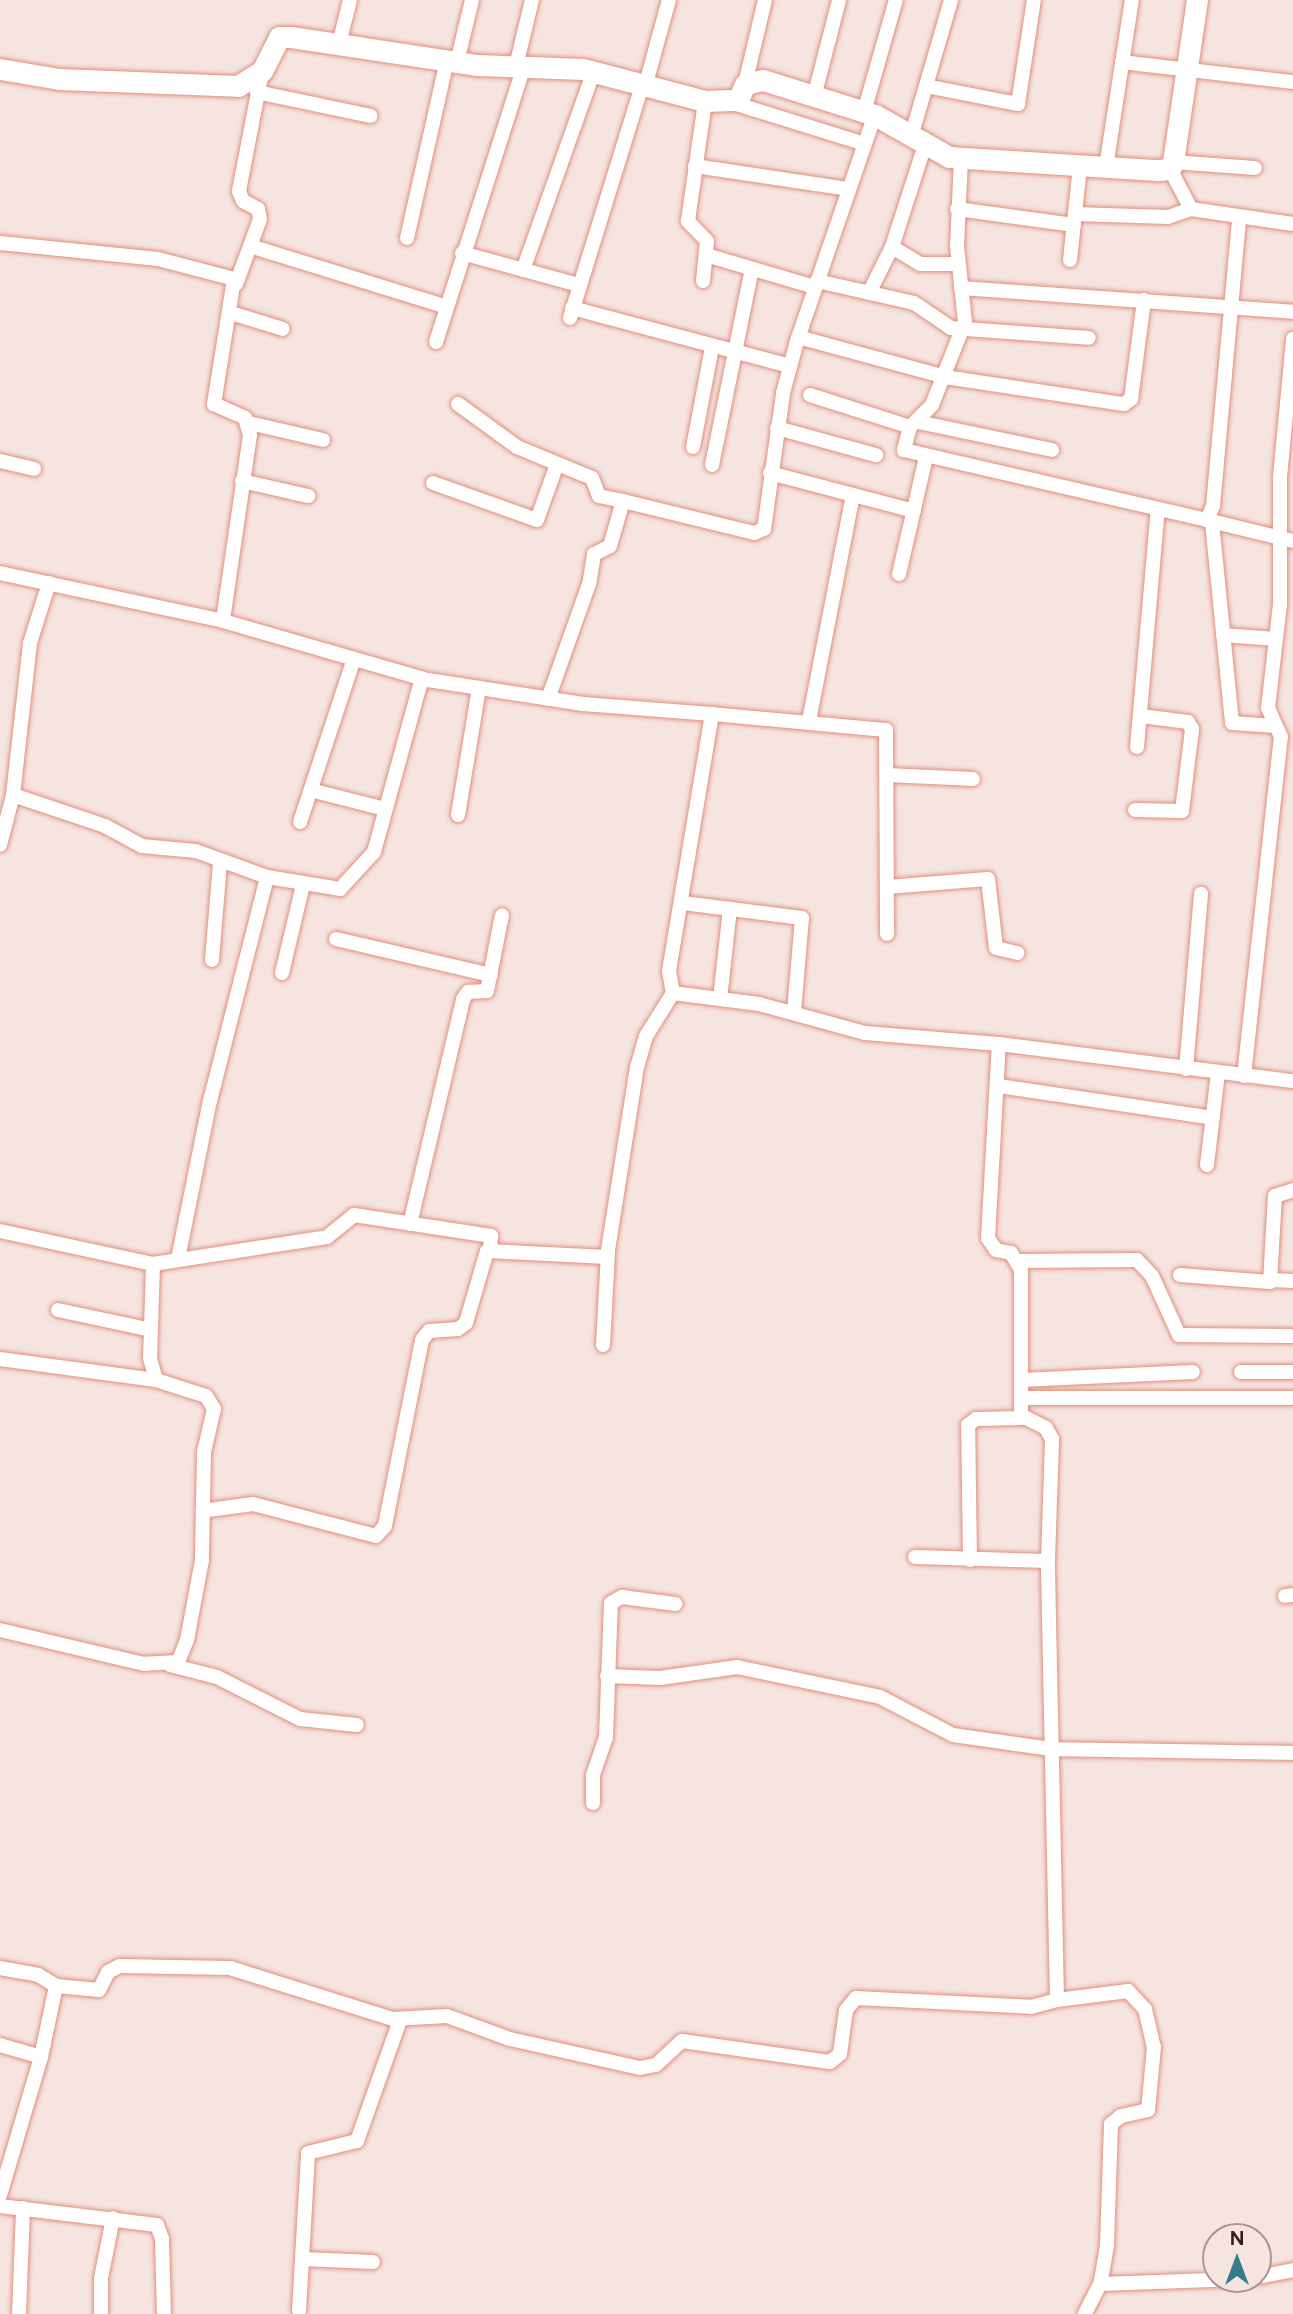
<!DOCTYPE html>
<style>
body{margin:0}
#map{position:relative;width:1293px;height:2314px;overflow:hidden;background:#f6e4e0;font-family:Figtree,sans-serif}
div>[style]{position:absolute}
[style*='--x']{left:calc(var(--x)*1px);top:calc(var(--y)*1px);width:calc(var(--w)*1px);rotate:calc(var(--a)*1deg)}
.roads{filter:drop-shadow(0 0 2px #e08f7c) drop-shadow(0 0 2px #e08f7c)}
.street>*{height:14px;margin:-7px;padding:0 7px;transform-origin:7px;border-radius:7px;background:#fff}
.secondary>*{height:21px;margin:-10.5px;padding:0 10.5px;transform-origin:10.5px;border-radius:10.5px;background:#fff}
span{translate:-50% -50%;white-space:nowrap;text-align:center;line-height:1.15;-webkit-text-stroke:6px #f6e4e0;paint-order:stroke}
.north{position:absolute;left:1202px;top:2223px;width:70px;height:70px;box-sizing:border-box;background:#f6e4e0;border:2px solid #ab938e;border-radius:50%;rotate:0deg;font-size:19px;font-weight:700;line-height:28px;text-align:center;color:#3a1a13}
.north::after{content:'';display:block;margin:auto;width:24px;height:32px;background:#367b8a;clip-path:polygon(50% 0,100% 100%,50% 72%,0 100%)}
</style>
<div id="map">
<div class="roads">
<div class="street">
<div style="--x:339;--y:44;--w:45;--a:-76"></div>
<div style="--x:457;--y:62;--w:64;--a:-76.4"></div>
<div style="--x:1122;--y:62;--w:172;--a:6.7"></div>
<div style="--x:516;--y:66;--w:68;--a:-76.4"></div>
<div style="--x:745;--y:84;--w:86;--a:-76.6"></div>
<div style="--x:926;--y:86;--w:94;--a:11.1"></div>
<div style="--x:1018;--y:104;--w:105;--a:-81.3"></div>
<div style="--x:645;--y:87;--w:90;--a:-74.6"></div>
<div style="--x:257;--y:92;--w:116;--a:11.9"></div>
<div style="--x:814;--y:97;--w:100;--a:-75.5"></div>
<div style="--x:730;--y:102;--w:141;--a:17.3"></div>
<div style="--x:864;--y:112;--w:116;--a:-74.1"></div>
<div style="--x:911;--y:137;--w:143;--a:-73.7"></div>
<div style="--x:961;--y:159;--w:87;--a:92.6"></div>
<div style="--x:957;--y:246;--w:76;--a:84"></div>
<div style="--x:965;--y:322;--w:89;--a:111.7"></div>
<div style="--x:932;--y:405;--w:31;--a:135"></div>
<div style="--x:910;--y:427;--w:24;--a:105"></div>
<div style="--x:904;--y:450;--w:311;--a:13"></div>
<div style="--x:1207;--y:520;--w:15;--a:-67"></div>
<div style="--x:1213;--y:506;--w:289;--a:-84.8"></div>
<div style="--x:1173;--y:162;--w:82;--a:4.2"></div>
<div style="--x:695;--y:166;--w:156;--a:8.5"></div>
<div style="--x:1106;--y:167;--w:169;--a:-81.2"></div>
<div style="--x:1170;--y:169;--w:45;--a:62.3"></div>
<div style="--x:1191;--y:209;--w:103;--a:8.4"></div>
<div style="--x:957;--y:209;--w:118;--a:7.8"></div>
<div style="--x:1075;--y:214;--w:93;--a:1.8"></div>
<div style="--x:1168;--y:217;--w:24;--a:-19"></div>
<div style="--x:407;--y:238;--w:181;--a:-77.3"></div>
<div style="--x:0;--y:243;--w:159;--a:5.8"></div>
<div style="--x:158;--y:259;--w:79;--a:14.7"></div>
<div style="--x:234;--y:279;--w:127;--a:99.1"></div>
<div style="--x:214;--y:404;--w:34;--a:24"></div>
<div style="--x:245;--y:418;--w:18;--a:74"></div>
<div style="--x:250;--y:435;--w:188;--a:98.3"></div>
<div style="--x:223;--y:621;--w:213;--a:16.1"></div>
<div style="--x:428;--y:680;--w:157;--a:8.8"></div>
<div style="--x:583;--y:704;--w:129;--a:4.4"></div>
<div style="--x:712;--y:714;--w:261;--a:99.5"></div>
<div style="--x:669;--y:971;--w:22;--a:80"></div>
<div style="--x:673;--y:993;--w:51;--a:122.1"></div>
<div style="--x:646;--y:1036;--w:32;--a:106"></div>
<div style="--x:637;--y:1067;--w:192;--a:99"></div>
<div style="--x:607;--y:1257;--w:120;--a:-177.1"></div>
<div style="--x:487;--y:1251;--w:75;--a:106.3"></div>
<div style="--x:466;--y:1323;--w:10;--a:143"></div>
<div style="--x:458;--y:1329;--w:29;--a:176"></div>
<div style="--x:429;--y:1331;--w:11;--a:128"></div>
<div style="--x:422;--y:1340;--w:190;--a:101.3"></div>
<div style="--x:385;--y:1526;--w:13;--a:132"></div>
<div style="--x:376;--y:1536;--w:127;--a:-165.4"></div>
<div style="--x:253;--y:1504;--w:51;--a:172.2"></div>
<div style="--x:250;--y:246;--w:203;--a:17.2"></div>
<div style="--x:892;--y:247;--w:107;--a:-72.1"></div>
<div style="--x:462;--y:253;--w:121;--a:15.3"></div>
<div style="--x:706;--y:255;--w:114;--a:16.4"></div>
<div style="--x:1070;--y:260;--w:95;--a:-83.9"></div>
<div style="--x:523;--y:270;--w:211;--a:-70.4"></div>
<div style="--x:703;--y:281;--w:40;--a:-84.3"></div>
<div style="--x:707;--y:241;--w:28;--a:-134"></div>
<div style="--x:688;--y:221;--w:121;--a:-81.9"></div>
<div style="--x:817;--y:281;--w:99;--a:12.8"></div>
<div style="--x:914;--y:303;--w:45;--a:34"></div>
<div style="--x:951;--y:328;--w:138;--a:4.1"></div>
<div style="--x:236;--y:284;--w:69;--a:-69.7"></div>
<div style="--x:260;--y:219;--w:10;--a:-101"></div>
<div style="--x:258;--y:209;--w:17;--a:-152"></div>
<div style="--x:243;--y:201;--w:11;--a:-112"></div>
<div style="--x:239;--y:191;--w:122;--a:-79.1"></div>
<div style="--x:961;--y:288;--w:333;--a:4.1"></div>
<div style="--x:869;--y:293;--w:51;--a:-63.4"></div>
<div style="--x:892;--y:247;--w:33;--a:31"></div>
<div style="--x:920;--y:264;--w:38;--a:0"></div>
<div style="--x:572;--y:308;--w:226;--a:14.9"></div>
<div style="--x:231;--y:313;--w:54;--a:17.1"></div>
<div style="--x:570;--y:318;--w:243;--a:-72.8"></div>
<div style="--x:798;--y:337;--w:152;--a:15.2"></div>
<div style="--x:945;--y:377;--w:181;--a:8.6"></div>
<div style="--x:1124;--y:404;--w:9;--a:-36"></div>
<div style="--x:1131;--y:399;--w:100;--a:-82.5"></div>
<div style="--x:436;--y:342;--w:289;--a:-72.3"></div>
<div style="--x:810;--y:395;--w:105;--a:17.7"></div>
<div style="--x:458;--y:404;--w:73;--a:36.1"></div>
<div style="--x:517;--y:447;--w:81;--a:22.5"></div>
<div style="--x:592;--y:478;--w:19;--a:69"></div>
<div style="--x:599;--y:496;--w:25;--a:12"></div>
<div style="--x:623;--y:501;--w:47;--a:106.1"></div>
<div style="--x:610;--y:546;--w:18;--a:153"></div>
<div style="--x:594;--y:554;--w:30;--a:99"></div>
<div style="--x:589;--y:584;--w:122;--a:109.6"></div>
<div style="--x:918;--y:422;--w:137;--a:11.8"></div>
<div style="--x:249;--y:423;--w:76;--a:12.9"></div>
<div style="--x:777;--y:428;--w:103;--a:15.3"></div>
<div style="--x:693;--y:447;--w:102;--a:-79.2"></div>
<div style="--x:0;--y:461;--w:35;--a:13"></div>
<div style="--x:712;--y:465;--w:200;--a:-78.5"></div>
<div style="--x:770;--y:473;--w:149;--a:14.8"></div>
<div style="--x:242;--y:481;--w:68;--a:12.8"></div>
<div style="--x:433;--y:483;--w:110;--a:19.6"></div>
<div style="--x:537;--y:520;--w:59;--a:-70.3"></div>
<div style="--x:623;--y:501;--w:135;--a:13.7"></div>
<div style="--x:754;--y:533;--w:11;--a:-22"></div>
<div style="--x:764;--y:529;--w:137;--a:-82"></div>
<div style="--x:783;--y:393;--w:54;--a:-74.9"></div>
<div style="--x:797;--y:341;--w:239;--a:-71"></div>
<div style="--x:1207;--y:520;--w:89;--a:13.7"></div>
<div style="--x:1212;--y:522;--w:202;--a:84.3"></div>
<div style="--x:1232;--y:723;--w:44;--a:3.9"></div>
<div style="--x:0;--y:573;--w:228;--a:12.1"></div>
<div style="--x:899;--y:574;--w:120;--a:-77"></div>
<div style="--x:1223;--y:635;--w:53;--a:4.3"></div>
<div style="--x:712;--y:714;--w:175;--a:5.3"></div>
<div style="--x:886;--y:730;--w:204;--a:89.7"></div>
<div style="--x:809;--y:721;--w:230;--a:-79"></div>
<div style="--x:1137;--y:747;--w:239;--a:-85"></div>
<div style="--x:888;--y:775;--w:85;--a:2.7"></div>
<div style="--x:314;--y:791;--w:73;--a:14.2"></div>
<div style="--x:13;--y:795;--w:97;--a:18.6"></div>
<div style="--x:105;--y:826;--w:42;--a:28.4"></div>
<div style="--x:142;--y:846;--w:54;--a:5.3"></div>
<div style="--x:196;--y:851;--w:76;--a:20.1"></div>
<div style="--x:267;--y:877;--w:74;--a:9.3"></div>
<div style="--x:340;--y:889;--w:50;--a:-47.4"></div>
<div style="--x:374;--y:852;--w:180;--a:-74.6"></div>
<div style="--x:1135;--y:810;--w:47;--a:1.2"></div>
<div style="--x:1182;--y:811;--w:83;--a:-83"></div>
<div style="--x:1192;--y:729;--w:8;--a:-120"></div>
<div style="--x:1188;--y:722;--w:47;--a:-172.7"></div>
<div style="--x:458;--y:815;--w:129;--a:-80.6"></div>
<div style="--x:300;--y:822;--w:169;--a:-71.7"></div>
<div style="--x:0;--y:845;--w:52;--a:-75.4"></div>
<div style="--x:13;--y:795;--w:153;--a:-83.6"></div>
<div style="--x:30;--y:643;--w:63;--a:-72.4"></div>
<div style="--x:887;--y:887;--w:101;--a:-4.5"></div>
<div style="--x:988;--y:879;--w:69;--a:83.4"></div>
<div style="--x:996;--y:948;--w:22;--a:13"></div>
<div style="--x:683;--y:903;--w:120;--a:7.2"></div>
<div style="--x:802;--y:918;--w:93;--a:94.9"></div>
<div style="--x:336;--y:939;--w:159;--a:13.1"></div>
<div style="--x:212;--y:960;--w:97;--a:-85.3"></div>
<div style="--x:282;--y:973;--w:90;--a:-76.6"></div>
<div style="--x:720;--y:999;--w:91;--a:-83.7"></div>
<div style="--x:999;--y:1044;--w:296;--a:7.2"></div>
<div style="--x:1186;--y:1069;--w:176;--a:-85.1"></div>
<div style="--x:1244;--y:1076;--w:341;--a:-83.8"></div>
<div style="--x:1281;--y:737;--w:32;--a:-114"></div>
<div style="--x:1268;--y:708;--w:105;--a:-83.4"></div>
<div style="--x:1280;--y:604;--w:127;--a:-90"></div>
<div style="--x:1280;--y:477;--w:139;--a:-84.6"></div>
<div style="--x:999;--y:1086;--w:216;--a:8.5"></div>
<div style="--x:1207;--y:1165;--w:93;--a:-83.2"></div>
<div style="--x:410;--y:1224;--w:231;--a:-76.7"></div>
<div style="--x:463;--y:999;--w:9;--a:-54"></div>
<div style="--x:468;--y:992;--w:19;--a:-3"></div>
<div style="--x:487;--y:991;--w:77;--a:-78.8"></div>
<div style="--x:0;--y:1231;--w:157;--a:12.2"></div>
<div style="--x:153;--y:1264;--w:94;--a:91.8"></div>
<div style="--x:150;--y:1358;--w:23;--a:75"></div>
<div style="--x:156;--y:1380;--w:52;--a:17.7"></div>
<div style="--x:206;--y:1396;--w:15;--a:58"></div>
<div style="--x:214;--y:1409;--w:44;--a:103.1"></div>
<div style="--x:204;--y:1452;--w:108;--a:91.1"></div>
<div style="--x:202;--y:1560;--w:81;--a:100.6"></div>
<div style="--x:187;--y:1640;--w:24;--a:112"></div>
<div style="--x:178;--y:1662;--w:34;--a:177"></div>
<div style="--x:144;--y:1664;--w:148;--a:-166.7"></div>
<div style="--x:178;--y:1259;--w:161;--a:-78.6"></div>
<div style="--x:210;--y:1101;--w:231;--a:-75.7"></div>
<div style="--x:1018;--y:1261;--w:119;--a:-0.5"></div>
<div style="--x:1137;--y:1260;--w:22;--a:47"></div>
<div style="--x:1152;--y:1276;--w:65;--a:65.4"></div>
<div style="--x:1179;--y:1335;--w:114;--a:0.5"></div>
<div style="--x:153;--y:1264;--w:176;--a:-8.8"></div>
<div style="--x:327;--y:1237;--w:35;--a:-39"></div>
<div style="--x:354;--y:1215;--w:139;--a:8.7"></div>
<div style="--x:491;--y:1236;--w:14;--a:94"></div>
<div style="--x:1180;--y:1275;--w:90;--a:4.4"></div>
<div style="--x:1270;--y:1282;--w:86;--a:-86.7"></div>
<div style="--x:1275;--y:1196;--w:19;--a:-18"></div>
<div style="--x:1273;--y:1280;--w:20;--a:3"></div>
<div style="--x:58;--y:1310;--w:95;--a:12.1"></div>
<div style="--x:603;--y:1345;--w:91;--a:-86.9"></div>
<div style="--x:0;--y:1359;--w:157;--a:7.7"></div>
<div style="--x:1241;--y:1372;--w:52;--a:0"></div>
<div style="--x:1021;--y:1380;--w:172;--a:-2.7"></div>
<div style="--x:1021;--y:1398;--w:272;--a:0"></div>
<div style="--x:915;--y:1557;--w:133;--a:1.7"></div>
<div style="--x:970;--y:1560;--w:135;--a:-90.8"></div>
<div style="--x:968;--y:1425;--w:10;--a:-37"></div>
<div style="--x:976;--y:1419;--w:46;--a:-1.2"></div>
<div style="--x:1285;--y:1596;--w:8;--a:-7"></div>
<div style="--x:170;--y:1665;--w:49;--a:14.3"></div>
<div style="--x:217;--y:1677;--w:93;--a:26.8"></div>
<div style="--x:300;--y:1719;--w:57;--a:6"></div>
<div style="--x:607;--y:1676;--w:53;--a:2.2"></div>
<div style="--x:660;--y:1678;--w:78;--a:-8.1"></div>
<div style="--x:737;--y:1667;--w:146;--a:11.8"></div>
<div style="--x:880;--y:1697;--w:82;--a:27.5"></div>
<div style="--x:953;--y:1735;--w:99;--a:8.1"></div>
<div style="--x:1051;--y:1749;--w:242;--a:0.9"></div>
<div style="--x:593;--y:1803;--w:28;--a:-90"></div>
<div style="--x:593;--y:1775;--w:40;--a:-71.1"></div>
<div style="--x:606;--y:1737;--w:134;--a:-87.9"></div>
<div style="--x:611;--y:1603;--w:13;--a:-29"></div>
<div style="--x:622;--y:1597;--w:54;--a:7.4"></div>
<div style="--x:0;--y:1968;--w:39;--a:10"></div>
<div style="--x:38;--y:1975;--w:21;--a:31"></div>
<div style="--x:56;--y:1986;--w:73;--a:101.9"></div>
<div style="--x:56;--y:1986;--w:43;--a:5.3"></div>
<div style="--x:99;--y:1990;--w:20;--a:-63"></div>
<div style="--x:108;--y:1972;--w:13;--a:-27"></div>
<div style="--x:120;--y:1966;--w:110;--a:1"></div>
<div style="--x:230;--y:1968;--w:171;--a:17.4"></div>
<div style="--x:393;--y:2019;--w:54;--a:-3.2"></div>
<div style="--x:447;--y:2016;--w:67;--a:20.1"></div>
<div style="--x:510;--y:2039;--w:133;--a:12.6"></div>
<div style="--x:640;--y:2068;--w:16;--a:-11"></div>
<div style="--x:656;--y:2065;--w:35;--a:-43"></div>
<div style="--x:682;--y:2041;--w:149;--a:8.1"></div>
<div style="--x:830;--y:2062;--w:13;--a:-39"></div>
<div style="--x:840;--y:2054;--w:44;--a:-82.2"></div>
<div style="--x:846;--y:2010;--w:16;--a:-50"></div>
<div style="--x:856;--y:1998;--w:175;--a:2.9"></div>
<div style="--x:1031;--y:2007;--w:27;--a:-15"></div>
<div style="--x:1057;--y:2000;--w:439;--a:-91.2"></div>
<div style="--x:1048;--y:1561;--w:122;--a:-88.1"></div>
<div style="--x:1052;--y:1439;--w:13;--a:-119"></div>
<div style="--x:1046;--y:1428;--w:28;--a:-153"></div>
<div style="--x:1021;--y:1415;--w:145;--a:-90"></div>
<div style="--x:1021;--y:1270;--w:20;--a:-120"></div>
<div style="--x:1011;--y:1253;--w:15;--a:-169"></div>
<div style="--x:996;--y:1250;--w:14;--a:-124"></div>
<div style="--x:988;--y:1238;--w:194;--a:-86.8"></div>
<div style="--x:999;--y:1044;--w:134;--a:-175.3"></div>
<div style="--x:865;--y:1033;--w:110;--a:-164.7"></div>
<div style="--x:759;--y:1004;--w:87;--a:-172.7"></div>
<div style="--x:1057;--y:2000;--w:72;--a:-7.2"></div>
<div style="--x:1128;--y:1991;--w:25;--a:47"></div>
<div style="--x:1145;--y:2009;--w:39;--a:77"></div>
<div style="--x:1154;--y:2047;--w:63;--a:95.4"></div>
<div style="--x:1148;--y:2110;--w:28;--a:167"></div>
<div style="--x:1121;--y:2116;--w:13;--a:141"></div>
<div style="--x:1111;--y:2124;--w:122;--a:91.9"></div>
<div style="--x:1107;--y:2246;--w:39;--a:100"></div>
<div style="--x:1100;--y:2284;--w:34;--a:117"></div>
<div style="--x:0;--y:2045;--w:43;--a:16.3"></div>
<div style="--x:41;--y:2057;--w:144;--a:106.5"></div>
<div style="--x:0;--y:2206;--w:158;--a:6.9"></div>
<div style="--x:157;--y:2225;--w:15;--a:70"></div>
<div style="--x:162;--y:2239;--w:75;--a:88.5"></div>
<div style="--x:302;--y:2259;--w:71;--a:2.4"></div>
<div style="--x:1258;--y:2277;--w:36;--a:-11"></div>
<div style="--x:1100;--y:2284;--w:140;--a:-2"></div>
<div style="--x:299;--y:2311;--w:158;--a:-86.7"></div>
<div style="--x:308;--y:2153;--w:50;--a:-13.8"></div>
<div style="--x:357;--y:2141;--w:128;--a:-70.4"></div>
<div style="--x:19;--y:2314;--w:106;--a:-87.8"></div>
<div style="--x:101;--y:2314;--w:36;--a:-90"></div>
<div style="--x:101;--y:2278;--w:61;--a:-78.7"></div>
</div>
<div class="secondary">
<div style="--x:0;--y:69;--w:60;--a:9.6"></div>
<div style="--x:59;--y:79;--w:179;--a:2.2"></div>
<div style="--x:238;--y:86;--w:28;--a:-32"></div>
<div style="--x:262;--y:71;--w:38;--a:-63"></div>
<div style="--x:279;--y:37;--w:12;--a:0"></div>
<div style="--x:291;--y:37;--w:187;--a:8.6"></div>
<div style="--x:476;--y:65;--w:107;--a:2.1"></div>
<div style="--x:583;--y:69;--w:126;--a:14.7"></div>
<div style="--x:705;--y:101;--w:33;--a:-2"></div>
<div style="--x:738;--y:100;--w:17;--a:-66"></div>
<div style="--x:745;--y:84;--w:18;--a:-13"></div>
<div style="--x:763;--y:80;--w:117;--a:17.4"></div>
<div style="--x:875;--y:115;--w:85;--a:29.6"></div>
<div style="--x:949;--y:157;--w:209;--a:3.6"></div>
<div style="--x:1158;--y:170;--w:12;--a:-5"></div>
<div style="--x:1170;--y:169;--w:8;--a:-67"></div>
<div style="--x:1173;--y:162;--w:164;--a:-81.6"></div>
</div>
</div>
<div class="north">N</div>
</div>
